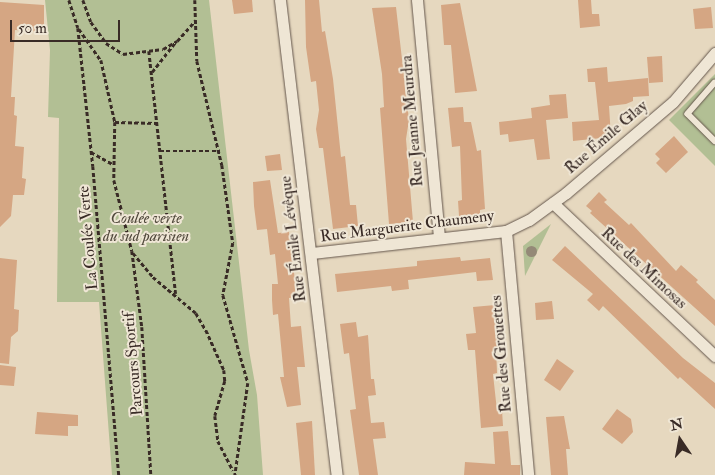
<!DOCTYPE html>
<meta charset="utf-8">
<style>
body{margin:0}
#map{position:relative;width:715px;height:475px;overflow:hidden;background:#e6d8bf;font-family:"IM FELL Double Pica",serif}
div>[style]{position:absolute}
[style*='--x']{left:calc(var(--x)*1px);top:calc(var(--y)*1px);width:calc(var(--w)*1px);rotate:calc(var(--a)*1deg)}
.green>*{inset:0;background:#b2bf94}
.building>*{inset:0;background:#d5a683}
.path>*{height:2.5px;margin-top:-1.25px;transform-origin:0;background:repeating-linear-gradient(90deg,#392b26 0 4px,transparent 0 6.5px)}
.roads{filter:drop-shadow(0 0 1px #64564c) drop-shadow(0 0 1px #64564c)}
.lane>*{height:5.5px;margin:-2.75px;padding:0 2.75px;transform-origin:2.75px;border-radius:2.75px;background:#efe6d5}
.street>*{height:11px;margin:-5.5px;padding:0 5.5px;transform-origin:5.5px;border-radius:5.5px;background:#efe6d5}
.trees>*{width:11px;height:11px;margin:-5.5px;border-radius:50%;background:#948977}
span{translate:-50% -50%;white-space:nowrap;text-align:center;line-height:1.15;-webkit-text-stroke:4px #efe6d5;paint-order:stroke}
.street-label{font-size:16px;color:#392b26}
.park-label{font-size:16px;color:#51493c;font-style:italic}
.north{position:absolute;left:655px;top:415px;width:50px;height:50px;-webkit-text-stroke:4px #efe6d5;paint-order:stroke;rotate:348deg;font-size:14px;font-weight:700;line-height:20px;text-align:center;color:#392b26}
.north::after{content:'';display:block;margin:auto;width:18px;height:22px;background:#392b26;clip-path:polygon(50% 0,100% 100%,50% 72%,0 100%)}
.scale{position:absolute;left:10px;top:20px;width:110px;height:22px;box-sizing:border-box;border:2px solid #392b26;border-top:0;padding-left:6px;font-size:15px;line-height:18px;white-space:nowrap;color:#392b26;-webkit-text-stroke:4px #efe6d5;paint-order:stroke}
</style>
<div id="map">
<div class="green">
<div style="clip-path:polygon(45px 0,209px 0,249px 350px,257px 395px,263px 475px,112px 475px,99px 302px,57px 302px,59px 118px,48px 117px,50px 50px)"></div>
<div style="clip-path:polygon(715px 74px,715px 166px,669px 120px)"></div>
<div style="clip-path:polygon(551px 224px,525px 276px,523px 246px)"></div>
</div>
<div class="building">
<div style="clip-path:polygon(232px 0,252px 0,253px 12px,234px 14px)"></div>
<div style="clip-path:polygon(305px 0,319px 0,322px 32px,325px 31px,333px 79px,341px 157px,345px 156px,350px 205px,356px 205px,358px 226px,333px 229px,323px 148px,319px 148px,316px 129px,319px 110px,316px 81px,311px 82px,306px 47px)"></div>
<div style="clip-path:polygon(578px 0,591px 0,592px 14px,599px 14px,600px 26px,580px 28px)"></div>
<div style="clip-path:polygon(0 2px,44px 5px,44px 32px,15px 30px,11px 97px,15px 97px,14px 115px,17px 116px,15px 146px,24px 147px,22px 178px,26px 179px,24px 195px,13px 195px,11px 216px,0 227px)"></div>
<div style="clip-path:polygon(460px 3px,477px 91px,455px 93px,451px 45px,444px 45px,441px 5px)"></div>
<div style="clip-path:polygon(396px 7px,409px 120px,406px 139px,413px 222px,389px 224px,380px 108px,384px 107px,382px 74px,372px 8px)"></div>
<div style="clip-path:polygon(711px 7px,713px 28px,695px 29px,693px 9px)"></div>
<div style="clip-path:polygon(662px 56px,663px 82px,649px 83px,647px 57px)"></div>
<div style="clip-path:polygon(607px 67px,608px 82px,648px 78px,649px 96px,633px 97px,633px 101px,626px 104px,609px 106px,611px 137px,573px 141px,572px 122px,599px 120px,595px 82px,588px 82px,587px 69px)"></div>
<div style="clip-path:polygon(566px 94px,568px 118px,546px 120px,550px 159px,537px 160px,534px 139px,509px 142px,508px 134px,500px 135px,499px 122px,532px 118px,531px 108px,550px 105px,549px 95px)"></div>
<div style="clip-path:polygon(463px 107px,464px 122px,471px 122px,477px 151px,481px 150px,485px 209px,480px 210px,480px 214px,459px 216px,458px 201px,462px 200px,460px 146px,452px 147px,448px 108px)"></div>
<div style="clip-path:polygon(674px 136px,688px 152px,666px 173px,656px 163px,660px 159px,655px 154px)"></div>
<div style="clip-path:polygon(280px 154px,282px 170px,267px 171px,265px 156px)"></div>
<div style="clip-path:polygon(270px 180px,278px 233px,289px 232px,297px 297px,289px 298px,291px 327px,301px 326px,305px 367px,297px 367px,301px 405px,287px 407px,280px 377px,284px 377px,278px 314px,273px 315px,272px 300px,272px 284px,278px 284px,275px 254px,270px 255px,267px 229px,257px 230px,254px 206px,253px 182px)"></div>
<div style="clip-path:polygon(599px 192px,607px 200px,604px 202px,629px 225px,631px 223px,676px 271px,681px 265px,698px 280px,696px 282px,715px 300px,715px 326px,590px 213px,592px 211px,586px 206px)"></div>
<div style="clip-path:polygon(565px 246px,683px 358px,715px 383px,715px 409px,680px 377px,678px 379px,603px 306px,599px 311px,587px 300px,593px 294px,552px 260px)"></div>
<div style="clip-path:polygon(460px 257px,461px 261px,490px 258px,493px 280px,477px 281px,476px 272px,408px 280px,409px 289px,392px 291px,391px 286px,337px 292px,335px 274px,417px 266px,417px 261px)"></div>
<div style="clip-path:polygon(0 258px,17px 260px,14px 309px,19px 310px,18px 331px,11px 337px,9px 364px,0 363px)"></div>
<div style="clip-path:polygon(552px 301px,554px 319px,536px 320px,535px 303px)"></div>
<div style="clip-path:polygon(495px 305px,500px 347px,496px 347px,497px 373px,493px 374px,497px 411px,502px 410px,503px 426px,481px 428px,475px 350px,468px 350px,466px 334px,476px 333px,473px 307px)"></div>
<div style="clip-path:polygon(356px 322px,358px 337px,368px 335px,371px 379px,374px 379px,376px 395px,368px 396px,371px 423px,384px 422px,386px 438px,373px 439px,378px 475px,359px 475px,350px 410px,356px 409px,349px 353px,344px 354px,340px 324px)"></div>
<div style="clip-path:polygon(557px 359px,574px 371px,560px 391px,544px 380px)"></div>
<div style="clip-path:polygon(0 365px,16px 367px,14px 386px,0 385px)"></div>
<div style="clip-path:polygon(617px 409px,631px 419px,633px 432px,622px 444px,602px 429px)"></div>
<div style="clip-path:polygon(37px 412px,78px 415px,78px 426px,68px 426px,68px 436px,35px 434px)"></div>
<div style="clip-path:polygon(564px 416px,570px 449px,566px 449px,568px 475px,551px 475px,546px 417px)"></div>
<div style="clip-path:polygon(312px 421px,315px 475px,301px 475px,296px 423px)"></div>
<div style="clip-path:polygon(508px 431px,511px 465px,520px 465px,520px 475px,464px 475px,465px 462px,495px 464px,493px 432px)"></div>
</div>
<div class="path">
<div style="--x:69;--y:0;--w:29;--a:72"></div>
<div style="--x:78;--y:28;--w:139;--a:83.8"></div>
<div style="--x:93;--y:166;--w:310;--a:85.2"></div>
<div style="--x:83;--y:0;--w:23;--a:70"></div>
<div style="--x:91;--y:22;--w:26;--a:54"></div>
<div style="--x:106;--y:43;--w:20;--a:33"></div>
<div style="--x:123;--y:54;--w:40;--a:-7.1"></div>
<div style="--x:163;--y:49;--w:16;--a:-30"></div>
<div style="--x:177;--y:41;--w:28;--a:-48"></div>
<div style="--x:195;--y:0;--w:61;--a:88.1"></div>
<div style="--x:197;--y:61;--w:107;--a:76.5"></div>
<div style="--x:222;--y:165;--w:79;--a:82"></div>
<div style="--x:233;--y:243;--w:53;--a:100.9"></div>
<div style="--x:223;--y:295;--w:91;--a:74.1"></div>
<div style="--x:248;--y:383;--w:93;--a:98"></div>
<div style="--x:79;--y:29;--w:38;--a:55"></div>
<div style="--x:101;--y:60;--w:64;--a:77.3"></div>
<div style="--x:115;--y:122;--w:58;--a:91"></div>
<div style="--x:114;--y:180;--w:73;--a:75.8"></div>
<div style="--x:132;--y:251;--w:77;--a:82.5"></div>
<div style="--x:142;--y:327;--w:148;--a:86.5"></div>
<div style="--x:149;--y:51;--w:244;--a:83.7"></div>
<div style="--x:152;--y:72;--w:37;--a:-52"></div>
<div style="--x:115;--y:122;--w:42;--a:1.4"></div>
<div style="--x:160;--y:151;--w:60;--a:0"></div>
<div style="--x:91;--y:152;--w:25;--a:29"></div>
<div style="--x:133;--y:253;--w:31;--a:50"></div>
<div style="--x:153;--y:277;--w:56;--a:39.9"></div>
<div style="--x:196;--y:313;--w:20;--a:60"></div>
<div style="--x:206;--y:330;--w:44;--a:65.8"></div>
<div style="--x:224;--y:370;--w:11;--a:85"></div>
<div style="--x:225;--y:381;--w:36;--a:106"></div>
<div style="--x:215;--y:416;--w:25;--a:83"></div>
<div style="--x:218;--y:441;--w:33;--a:63"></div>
</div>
<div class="roads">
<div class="lane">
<div style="--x:715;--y:83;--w:41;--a:131.1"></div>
<div style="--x:688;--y:114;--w:38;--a:45"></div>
</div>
<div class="street">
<div style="--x:280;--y:0;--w:478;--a:83.2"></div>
<div style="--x:417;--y:0;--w:239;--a:84.7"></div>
<div style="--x:553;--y:203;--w:223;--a:43.4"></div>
<div style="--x:506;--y:231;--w:245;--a:84.8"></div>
<div style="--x:312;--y:253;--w:195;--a:-6.5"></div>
<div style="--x:506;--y:231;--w:25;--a:-26"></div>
<div style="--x:529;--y:220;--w:46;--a:-36.1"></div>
<div style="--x:566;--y:193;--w:140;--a:-40.4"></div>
<div style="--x:673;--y:102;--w:65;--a:-49.4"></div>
</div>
</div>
<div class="trees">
<div style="left:531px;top:251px"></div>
</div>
<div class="street-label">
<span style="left:412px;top:121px;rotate:-95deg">Rue Jeanne Meurdra</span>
<span style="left:606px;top:137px;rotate:-41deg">Rue Émile Glay</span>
<span style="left:407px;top:226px;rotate:-7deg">Rue Marguerite Chaumeny</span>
<span style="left:88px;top:238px;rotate:-95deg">La Coulée Verte</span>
<span style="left:293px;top:239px;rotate:-97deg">Rue Émile Lévêque</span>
<span style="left:644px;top:268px;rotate:43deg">Rue des Mimosas</span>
<span style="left:501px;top:354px;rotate:-95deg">Rue des Grouettes</span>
<span style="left:133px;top:364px;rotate:-95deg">Parcours Sportif</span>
</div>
<div class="park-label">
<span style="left:146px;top:227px">Coulée verte<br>du sud parisien</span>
</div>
<div class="north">N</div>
<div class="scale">50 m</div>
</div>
